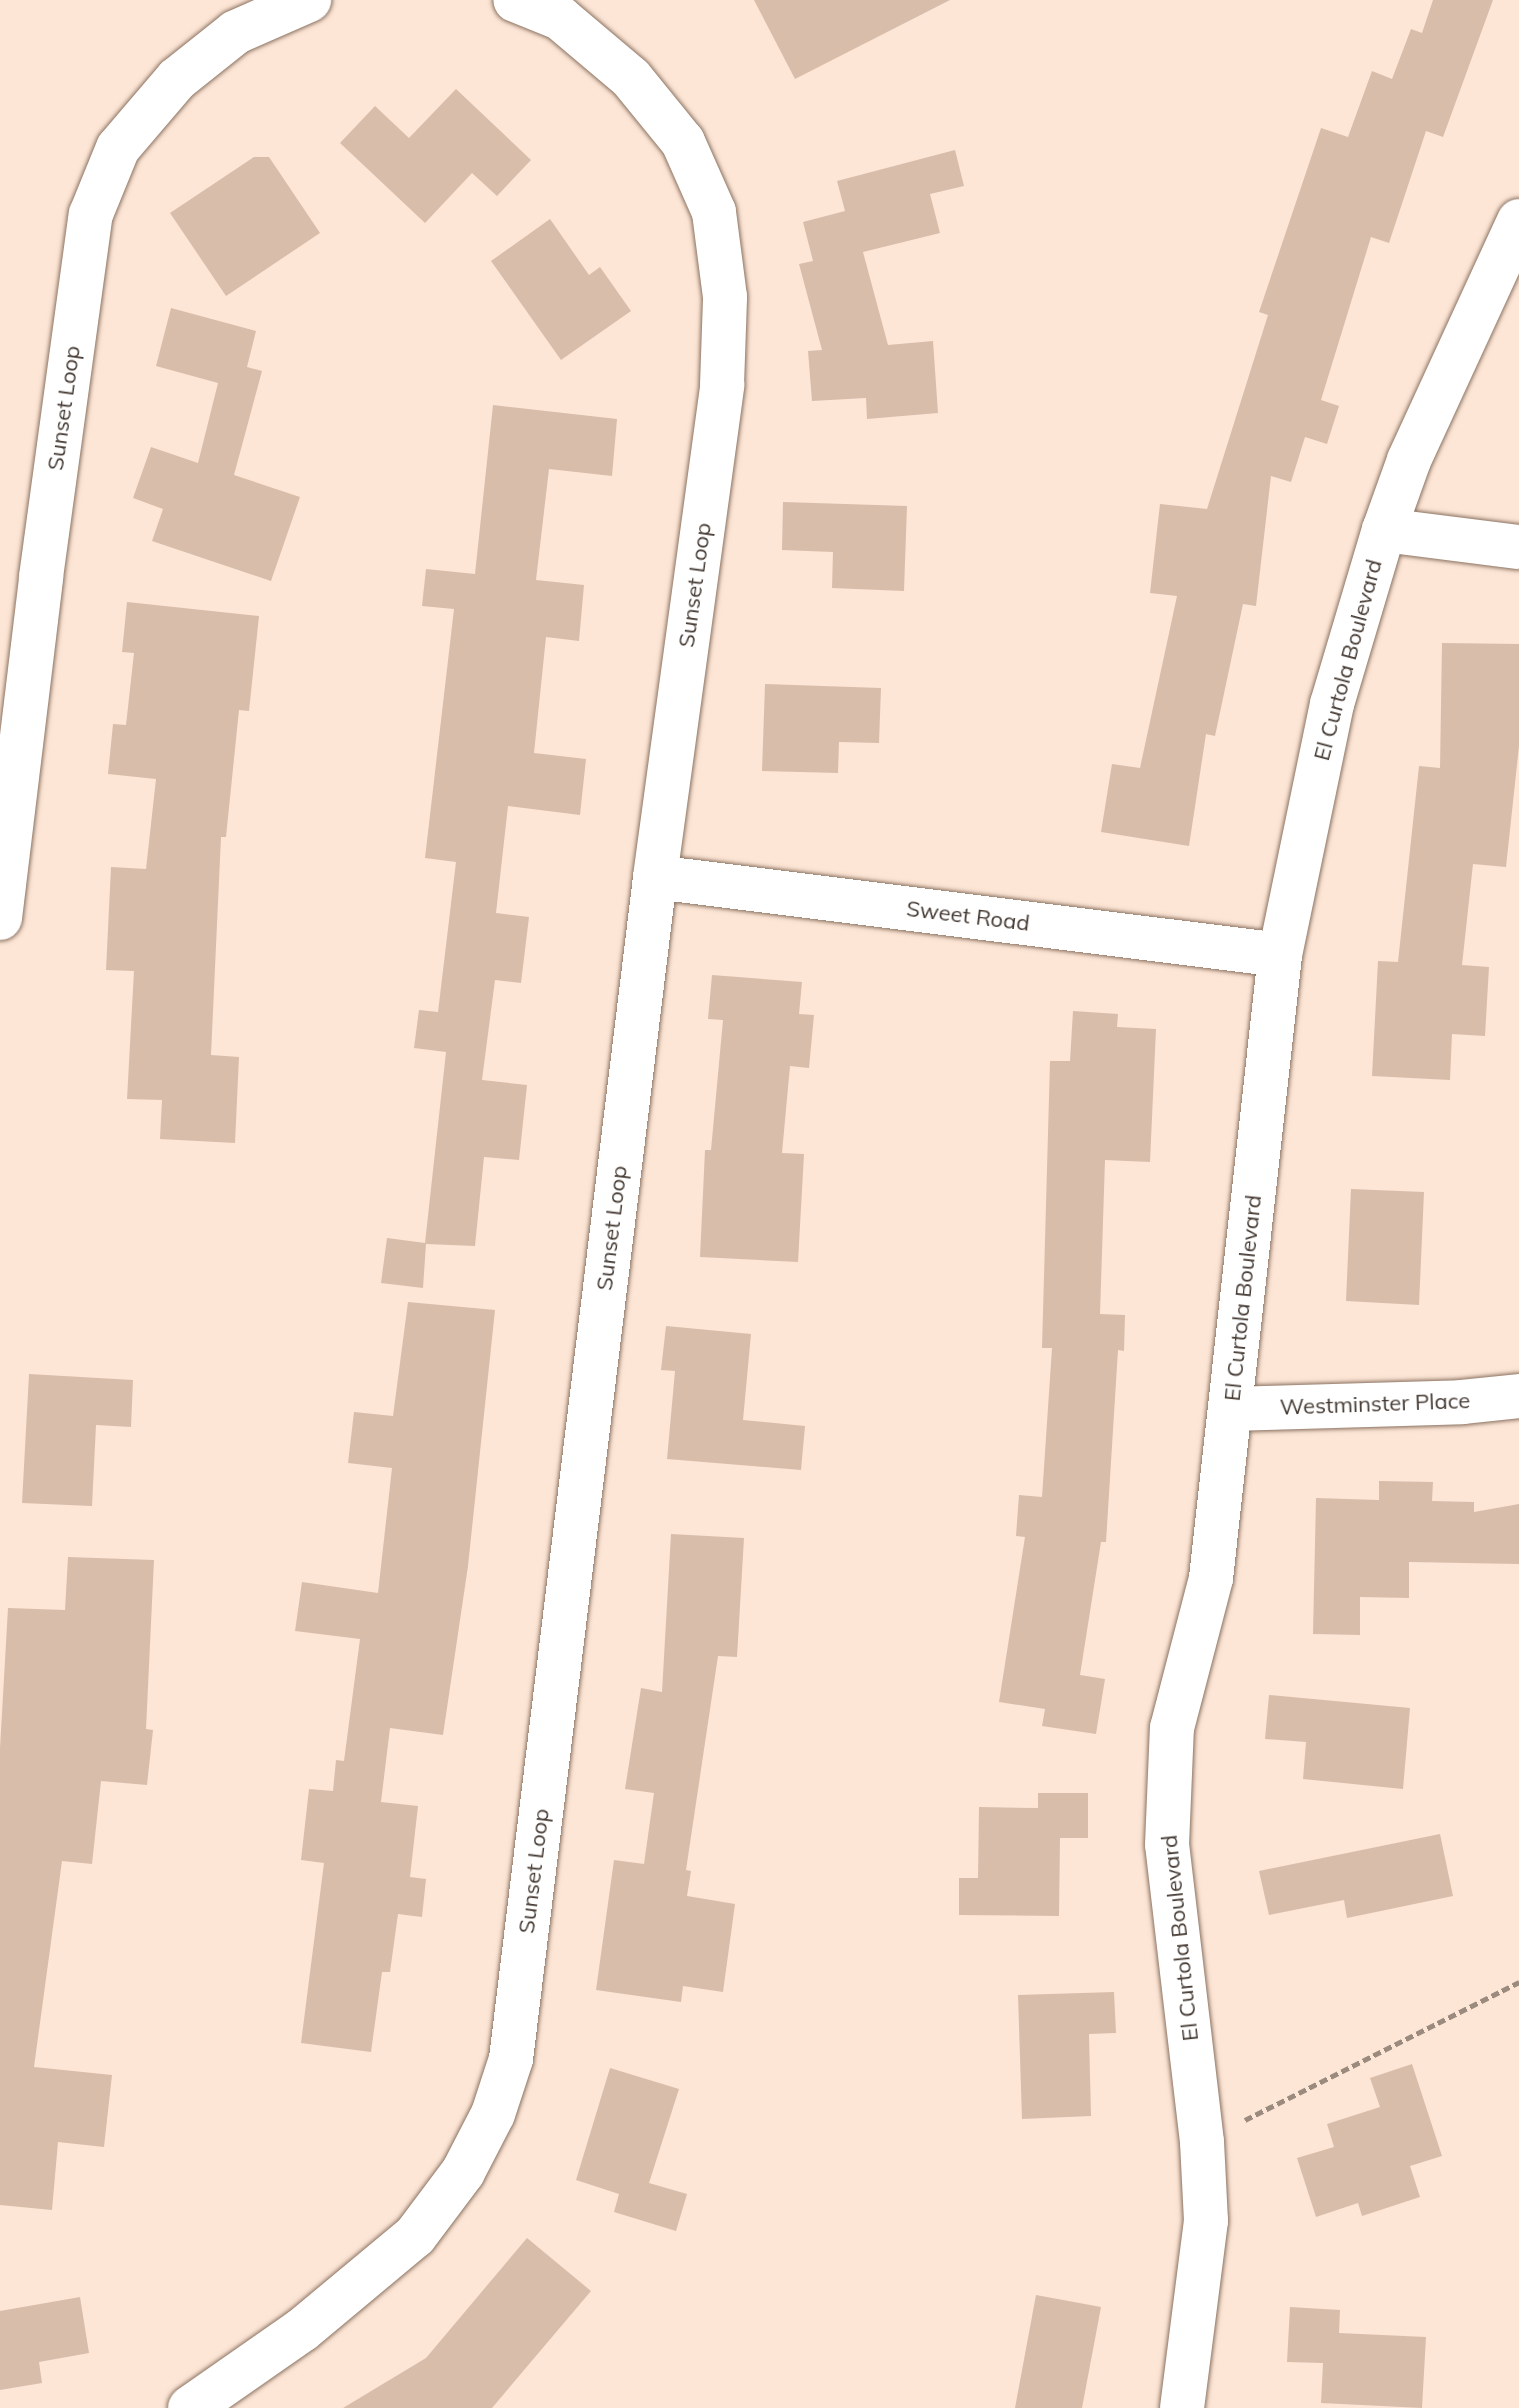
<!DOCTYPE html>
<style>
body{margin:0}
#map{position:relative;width:1519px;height:2408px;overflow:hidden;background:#fde6d6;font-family:Mulish,sans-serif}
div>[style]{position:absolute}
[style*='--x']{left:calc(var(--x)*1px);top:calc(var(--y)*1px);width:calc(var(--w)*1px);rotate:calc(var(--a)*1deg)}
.building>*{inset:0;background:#d8bdaa}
.path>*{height:5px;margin-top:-2.5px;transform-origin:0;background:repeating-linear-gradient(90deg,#9b8b7f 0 8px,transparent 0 12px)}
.roads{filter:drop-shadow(0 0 2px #8b7261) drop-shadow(0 0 2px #8b7261)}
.street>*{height:44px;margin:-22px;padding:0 22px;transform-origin:22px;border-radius:22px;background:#fff}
span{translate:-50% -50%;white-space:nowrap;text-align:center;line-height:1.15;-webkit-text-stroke:8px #fff;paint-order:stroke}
.street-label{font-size:22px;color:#453a33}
</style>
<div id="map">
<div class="building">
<div style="clip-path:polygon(754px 0,950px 0,795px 79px)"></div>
<div style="clip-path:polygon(1433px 0,1493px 0,1443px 137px,1426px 131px,1389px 243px,1371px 237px,1321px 400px,1339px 406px,1327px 444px,1305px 437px,1291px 482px,1271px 476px,1256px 606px,1243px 604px,1215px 736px,1206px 734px,1189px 846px,1101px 832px,1112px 764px,1140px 768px,1177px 596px,1150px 593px,1160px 504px,1207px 509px,1268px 315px,1259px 312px,1321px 128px,1348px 137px,1372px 71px,1392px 79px,1411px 29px,1422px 33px)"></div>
<div style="clip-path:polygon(456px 89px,531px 160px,497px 196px,472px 173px,425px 223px,340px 143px,375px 106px,409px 138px)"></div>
<div style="clip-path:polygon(955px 150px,964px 186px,930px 194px,940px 233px,863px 252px,888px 345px,933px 341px,938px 413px,867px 419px,866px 398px,812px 401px,808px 351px,822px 350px,799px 264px,813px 261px,803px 222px,845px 211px,837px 181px)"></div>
<div style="clip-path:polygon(254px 157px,269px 157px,320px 233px,226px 296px,170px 213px)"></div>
<div style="clip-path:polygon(550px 219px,589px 275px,600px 267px,631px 311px,561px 360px,491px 261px)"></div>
<div style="clip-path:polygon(171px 308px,256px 331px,247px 367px,262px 371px,234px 475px,300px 497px,271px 581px,152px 541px,163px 509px,133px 498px,151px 447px,198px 463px,218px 383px,156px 366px)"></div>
<div style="clip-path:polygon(493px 405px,617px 419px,612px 476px,549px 469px,536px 580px,584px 585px,579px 641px,546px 637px,534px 753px,586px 759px,580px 815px,508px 806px,496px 913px,529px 917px,521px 983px,495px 980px,482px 1080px,527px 1085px,519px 1160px,484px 1157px,475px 1246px,426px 1244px,423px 1288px,381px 1283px,387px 1238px,425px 1243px,446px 1052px,414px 1048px,419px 1010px,438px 1012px,456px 862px,425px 858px,454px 609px,422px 606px,426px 569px,475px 574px)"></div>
<div style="clip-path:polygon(783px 502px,907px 506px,904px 591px,832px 588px,833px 552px,782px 550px)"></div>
<div style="clip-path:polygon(127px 602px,259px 616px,249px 711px,239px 710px,226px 837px,221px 837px,211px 1055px,239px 1057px,235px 1143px,160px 1139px,162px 1100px,127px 1099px,134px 971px,106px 970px,111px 867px,146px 869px,156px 779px,108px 774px,113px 724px,126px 725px,134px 653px,122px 652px)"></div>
<div style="clip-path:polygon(1442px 643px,1519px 644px,1519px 746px,1506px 867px,1473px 864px,1462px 965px,1489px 967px,1485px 1036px,1452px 1034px,1450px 1080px,1372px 1076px,1378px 961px,1398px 962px,1419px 766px,1440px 768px)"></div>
<div style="clip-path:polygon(765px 684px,881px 688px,879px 743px,839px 742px,838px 773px,762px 771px)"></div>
<div style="clip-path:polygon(712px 975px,802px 982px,799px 1014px,814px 1015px,809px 1068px,790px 1066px,782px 1153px,804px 1154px,798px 1262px,700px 1257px,705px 1150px,711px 1150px,723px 1020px,708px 1019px)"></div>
<div style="clip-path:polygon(1073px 1011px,1118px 1014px,1117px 1027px,1156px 1029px,1150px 1162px,1105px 1160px,1100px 1314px,1125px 1315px,1124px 1351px,1118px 1350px,1106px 1542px,1101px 1542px,1080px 1675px,1105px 1679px,1096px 1734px,1042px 1726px,1045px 1709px,999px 1702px,1025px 1537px,1016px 1536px,1019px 1495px,1042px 1497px,1052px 1348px,1042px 1348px,1050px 1061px,1070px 1061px)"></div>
<div style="clip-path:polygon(1351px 1189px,1424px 1192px,1419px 1305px,1346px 1301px)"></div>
<div style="clip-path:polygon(408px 1302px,495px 1310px,468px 1566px,443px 1735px,390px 1728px,381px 1802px,418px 1806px,410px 1877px,426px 1879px,422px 1917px,398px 1914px,390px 1972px,382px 1972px,371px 2052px,301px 2043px,324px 1863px,301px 1860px,309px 1789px,333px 1791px,336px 1760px,344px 1761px,360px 1639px,295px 1631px,302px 1582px,378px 1593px,392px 1468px,348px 1463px,354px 1412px,393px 1416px)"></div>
<div style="clip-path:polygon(666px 1326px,751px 1334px,743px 1420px,805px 1426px,801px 1470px,667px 1459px,675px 1371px,661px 1370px)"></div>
<div style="clip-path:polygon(29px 1374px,133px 1380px,131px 1427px,96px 1425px,92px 1506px,22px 1503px)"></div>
<div style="clip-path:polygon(1379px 1481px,1433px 1482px,1432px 1501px,1474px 1502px,1474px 1512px,1519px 1504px,1519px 1564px,1409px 1562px,1409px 1598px,1360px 1597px,1360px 1635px,1313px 1634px,1316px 1498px,1379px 1500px)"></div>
<div style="clip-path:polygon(671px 1534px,744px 1538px,737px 1657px,718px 1656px,686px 1870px,691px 1871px,687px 1896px,735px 1904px,723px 1992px,683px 1986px,681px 2002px,596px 1990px,614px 1860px,644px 1864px,654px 1793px,625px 1789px,641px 1688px,662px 1692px)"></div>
<div style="clip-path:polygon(68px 1557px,154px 1560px,146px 1729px,153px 1730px,147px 1785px,101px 1781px,92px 1864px,62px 1861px,34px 2067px,112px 2075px,104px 2147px,58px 2142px,52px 2210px,0 2205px,0 1748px,8px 1608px,65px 1610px)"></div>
<div style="clip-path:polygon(1269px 1695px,1410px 1708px,1403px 1789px,1303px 1779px,1306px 1742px,1265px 1739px)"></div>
<div style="clip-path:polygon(1038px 1793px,1088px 1793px,1088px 1838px,1060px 1838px,1059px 1916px,959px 1915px,959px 1878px,978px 1878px,979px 1807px,1038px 1808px)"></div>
<div style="clip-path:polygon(1440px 1834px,1453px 1896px,1347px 1918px,1344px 1900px,1269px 1915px,1259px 1871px)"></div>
<div style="clip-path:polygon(1114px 1992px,1116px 2033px,1089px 2034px,1091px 2116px,1022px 2119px,1018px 1995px)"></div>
<div style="clip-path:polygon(1412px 2064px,1442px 2156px,1410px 2166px,1420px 2197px,1362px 2216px,1358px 2203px,1316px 2217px,1297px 2158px,1334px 2147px,1327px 2124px,1380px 2107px,1370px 2078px)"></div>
<div style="clip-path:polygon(610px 2068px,679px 2089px,649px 2183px,687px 2194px,676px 2231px,614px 2212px,619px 2194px,576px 2180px)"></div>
<div style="clip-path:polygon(527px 2238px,591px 2291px,492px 2408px,343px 2408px,426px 2358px)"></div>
<div style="clip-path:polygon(1036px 2295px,1101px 2307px,1082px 2408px,1015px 2408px)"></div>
<div style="clip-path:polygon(80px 2297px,89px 2353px,39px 2362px,42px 2383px,0 2390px,0 2311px)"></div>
<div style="clip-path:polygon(1290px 2307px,1340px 2310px,1339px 2333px,1426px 2337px,1422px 2408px,1321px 2403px,1323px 2363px,1287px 2362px)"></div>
</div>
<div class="path">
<div style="--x:1245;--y:2120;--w:307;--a:-26.7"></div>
</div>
<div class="roads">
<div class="street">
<div style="--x:1384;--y:530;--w:136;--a:7.2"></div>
<div style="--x:655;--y:877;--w:630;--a:7.11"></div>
<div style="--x:0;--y:918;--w:343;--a:-83.1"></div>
<div style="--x:41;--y:577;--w:366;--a:-82.2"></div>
<div style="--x:91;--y:214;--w:71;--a:-67.8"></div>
<div style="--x:118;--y:148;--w:91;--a:-49.5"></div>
<div style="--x:177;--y:79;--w:75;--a:-38.5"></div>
<div style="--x:236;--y:32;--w:80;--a:-23.7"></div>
<div style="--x:1231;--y:1409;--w:231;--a:-1.7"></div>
<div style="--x:1462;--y:1402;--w:57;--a:-6"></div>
<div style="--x:190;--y:2408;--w:136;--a:-34.9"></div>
<div style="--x:302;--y:2330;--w:147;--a:-39.8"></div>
<div style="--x:415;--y:2236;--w:80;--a:-53.1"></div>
<div style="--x:463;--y:2172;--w:65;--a:-62.7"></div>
<div style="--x:493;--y:2114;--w:58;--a:-71.9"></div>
<div style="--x:511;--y:2059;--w:1191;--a:-83.05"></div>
<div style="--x:655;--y:877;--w:497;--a:-82.2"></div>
<div style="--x:722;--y:385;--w:88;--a:-88"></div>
<div style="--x:725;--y:297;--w:86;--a:-97.4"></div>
<div style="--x:714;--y:212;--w:77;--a:-113.9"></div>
<div style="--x:683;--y:142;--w:82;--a:-129.1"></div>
<div style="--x:631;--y:78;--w:93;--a:-139.8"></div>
<div style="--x:560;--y:18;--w:48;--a:-158.2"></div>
<div style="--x:1182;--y:2408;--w:189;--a:-82.7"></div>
<div style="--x:1206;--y:2221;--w:79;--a:-92.9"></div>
<div style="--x:1202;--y:2142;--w:299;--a:-96.7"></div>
<div style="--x:1167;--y:1845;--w:117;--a:-87.6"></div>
<div style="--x:1172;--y:1728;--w:155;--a:-75.4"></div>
<div style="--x:1211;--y:1578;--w:627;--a:-83.68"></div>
<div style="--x:1280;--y:955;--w:256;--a:-78.3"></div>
<div style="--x:1332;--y:704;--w:182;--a:-73.4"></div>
<div style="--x:1384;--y:530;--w:74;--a:-70.3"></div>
<div style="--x:1409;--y:460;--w:263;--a:-65.3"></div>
</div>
</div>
<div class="street-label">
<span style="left:64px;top:408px;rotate:-82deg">Sunset Loop</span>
<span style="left:695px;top:585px;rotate:-82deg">Sunset Loop</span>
<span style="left:1348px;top:660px;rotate:-75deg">El Curtola Boulevard</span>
<span style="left:968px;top:916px;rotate:7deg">Sweet Road</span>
<span style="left:612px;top:1228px;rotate:-83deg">Sunset Loop</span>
<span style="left:1243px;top:1298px;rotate:-84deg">El Curtola Boulevard</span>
<span style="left:1375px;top:1404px;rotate:-2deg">Westminster Place</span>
<span style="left:534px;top:1871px;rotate:-83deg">Sunset Loop</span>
<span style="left:1180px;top:1938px;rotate:-96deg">El Curtola Boulevard</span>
</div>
</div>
